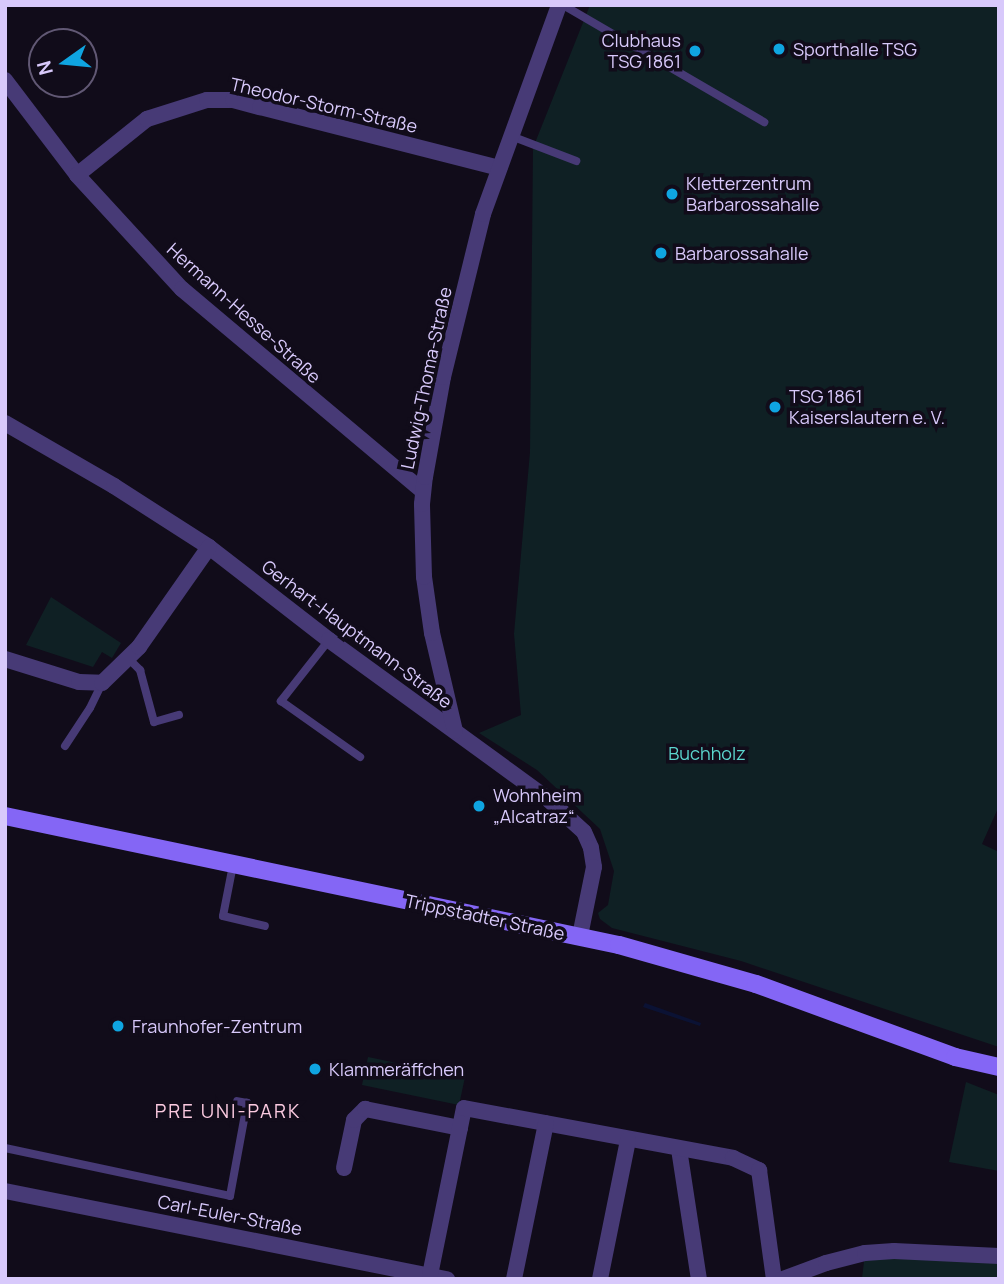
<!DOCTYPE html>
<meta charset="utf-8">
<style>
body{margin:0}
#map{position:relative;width:1004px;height:1284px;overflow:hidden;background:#110c1a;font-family:Manrope,sans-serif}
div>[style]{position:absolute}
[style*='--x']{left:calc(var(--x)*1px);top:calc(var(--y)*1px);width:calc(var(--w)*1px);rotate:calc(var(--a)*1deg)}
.green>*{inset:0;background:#0f2024}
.water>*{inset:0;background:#0b1234}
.service>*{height:8px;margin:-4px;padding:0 4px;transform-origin:4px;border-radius:4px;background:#473a76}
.minor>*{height:16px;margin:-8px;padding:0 8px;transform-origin:8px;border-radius:8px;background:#473a76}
.secondary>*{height:18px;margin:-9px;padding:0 9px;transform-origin:9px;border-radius:9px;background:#8466f5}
.dots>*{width:19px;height:19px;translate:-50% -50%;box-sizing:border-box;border:4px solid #110c1a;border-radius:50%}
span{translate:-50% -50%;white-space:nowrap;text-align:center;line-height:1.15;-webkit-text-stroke:7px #110c1a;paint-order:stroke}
.poi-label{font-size:18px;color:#d8c9fb}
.right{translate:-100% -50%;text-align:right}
.left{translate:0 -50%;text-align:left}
.street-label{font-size:18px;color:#d8c9fb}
.park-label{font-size:18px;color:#5bd5cd}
.neighbourhood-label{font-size:19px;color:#fbcae0;letter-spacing:2px}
.frame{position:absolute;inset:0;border:7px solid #d8c9fb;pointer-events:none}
.north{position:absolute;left:28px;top:28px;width:70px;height:70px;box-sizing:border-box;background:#110c1a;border:2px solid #615874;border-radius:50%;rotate:255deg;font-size:19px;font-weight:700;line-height:28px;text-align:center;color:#d8c9fb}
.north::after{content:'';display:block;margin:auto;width:24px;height:32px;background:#0fa5e1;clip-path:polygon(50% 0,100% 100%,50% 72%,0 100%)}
</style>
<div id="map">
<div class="green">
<div style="clip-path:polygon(590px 5px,999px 5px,999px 806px,982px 844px,999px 852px,999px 1047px,741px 961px,612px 928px,600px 919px,598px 913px,608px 905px,614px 871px,600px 829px,537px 770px,479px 733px,521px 715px,514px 634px,530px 452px,533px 148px)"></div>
<div style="clip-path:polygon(51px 597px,121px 643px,112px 658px,102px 652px,93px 667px,26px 645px)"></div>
<div style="clip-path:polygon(368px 1057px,465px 1077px,459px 1105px,362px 1085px)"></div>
<div style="clip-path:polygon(966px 1082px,999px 1095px,999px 1171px,949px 1162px)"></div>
<div style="clip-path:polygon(865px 1253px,999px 1256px,999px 1279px,862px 1279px)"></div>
</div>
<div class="water">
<div style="clip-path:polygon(645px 1003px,701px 1023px,700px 1026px,643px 1007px)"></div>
</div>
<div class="service">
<div style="--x:563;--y:5;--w:233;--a:30.2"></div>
<div style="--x:511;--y:136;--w:70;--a:21"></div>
<div style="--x:329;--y:640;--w:78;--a:128.2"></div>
<div style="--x:281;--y:701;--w:97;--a:35.3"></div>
<div style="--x:129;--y:659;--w:16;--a:45"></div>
<div style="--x:140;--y:670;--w:54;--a:74.9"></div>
<div style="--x:154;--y:722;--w:26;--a:-16"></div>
<div style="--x:65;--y:746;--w:45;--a:-56.7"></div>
<div style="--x:90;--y:708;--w:28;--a:-64"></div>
<div style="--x:233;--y:865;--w:52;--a:101.1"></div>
<div style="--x:223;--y:916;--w:43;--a:13.4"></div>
<div style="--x:5;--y:1148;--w:230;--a:12"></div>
<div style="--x:230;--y:1196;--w:95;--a:-79.6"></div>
<div style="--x:247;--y:1103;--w:10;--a:-169"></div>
</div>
<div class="minor">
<div style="--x:5;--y:80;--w:119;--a:52.8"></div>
<div style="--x:77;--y:175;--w:155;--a:47.4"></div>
<div style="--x:182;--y:289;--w:314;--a:40"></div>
<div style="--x:77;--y:175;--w:90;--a:-38.7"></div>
<div style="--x:147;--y:119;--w:63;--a:-17.6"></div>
<div style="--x:207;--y:100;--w:26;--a:0"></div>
<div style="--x:233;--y:100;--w:28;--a:15"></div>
<div style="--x:260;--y:107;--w:247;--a:14.3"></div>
<div style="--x:5;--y:423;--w:126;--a:30"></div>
<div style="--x:114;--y:486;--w:113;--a:32.7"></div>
<div style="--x:209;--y:547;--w:152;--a:37.8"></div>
<div style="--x:329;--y:640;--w:272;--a:36"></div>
<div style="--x:549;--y:800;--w:47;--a:42.4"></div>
<div style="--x:584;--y:832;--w:17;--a:66"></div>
<div style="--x:591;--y:848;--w:19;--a:81"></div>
<div style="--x:594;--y:867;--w:70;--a:101.5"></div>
<div style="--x:5;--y:659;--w:77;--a:17.3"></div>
<div style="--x:79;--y:682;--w:23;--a:2"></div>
<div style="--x:102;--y:683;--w:52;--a:-44.2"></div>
<div style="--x:139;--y:647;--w:122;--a:-55"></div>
<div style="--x:455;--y:731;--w:101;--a:-103.2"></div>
<div style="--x:432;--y:633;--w:57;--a:-98.1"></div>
<div style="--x:424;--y:577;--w:73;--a:-91.6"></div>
<div style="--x:422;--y:504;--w:27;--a:-84"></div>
<div style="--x:425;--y:477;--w:102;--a:-79.8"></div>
<div style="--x:443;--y:377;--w:168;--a:-76.2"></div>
<div style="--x:483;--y:214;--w:222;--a:-70"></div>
<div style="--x:679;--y:1149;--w:132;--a:81.3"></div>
<div style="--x:344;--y:1168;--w:49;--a:-78.2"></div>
<div style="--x:354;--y:1120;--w:16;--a:-45"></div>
<div style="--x:365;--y:1109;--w:97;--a:11.3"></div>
<div style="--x:5;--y:1191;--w:451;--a:11.3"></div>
<div style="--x:430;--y:1275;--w:170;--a:-78.5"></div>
<div style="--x:464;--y:1108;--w:274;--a:10.5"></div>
<div style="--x:733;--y:1158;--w:29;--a:25"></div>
<div style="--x:759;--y:1170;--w:110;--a:82.2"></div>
<div style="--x:514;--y:1279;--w:159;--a:-78.4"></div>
<div style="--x:600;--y:1279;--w:142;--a:-78.6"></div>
<div style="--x:783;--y:1279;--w:46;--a:-20.4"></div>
<div style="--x:826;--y:1263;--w:40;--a:-14.4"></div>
<div style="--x:865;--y:1253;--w:29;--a:-4"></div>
<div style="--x:894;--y:1251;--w:105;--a:2.7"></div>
</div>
<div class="secondary">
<div style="--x:5;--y:816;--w:627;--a:11.87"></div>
<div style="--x:619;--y:945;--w:142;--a:15.9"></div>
<div style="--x:756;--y:984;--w:212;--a:20.1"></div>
<div style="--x:955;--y:1057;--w:45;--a:12.8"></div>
</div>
<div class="dots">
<div style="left:779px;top:49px;background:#0fa5e1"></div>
<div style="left:695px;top:51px;background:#0fa5e1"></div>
<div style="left:672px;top:194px;background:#0fa5e1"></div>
<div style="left:661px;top:253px;background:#0fa5e1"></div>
<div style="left:775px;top:407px;background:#0fa5e1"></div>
<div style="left:479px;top:806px;background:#0fa5e1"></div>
<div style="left:118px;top:1026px;background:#0fa5e1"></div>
<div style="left:315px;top:1069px;background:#0fa5e1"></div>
</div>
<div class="poi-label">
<span class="right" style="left:681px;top:51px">Clubhaus<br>TSG 1861</span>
<span class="left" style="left:793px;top:49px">Sporthalle TSG</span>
<span class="left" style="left:686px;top:194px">Kletterzentrum<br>Barbarossahalle</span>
<span class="left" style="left:675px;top:253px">Barbarossahalle</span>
<span class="left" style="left:789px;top:407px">TSG 1861<br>Kaiserslautern e. V.</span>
<span class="left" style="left:493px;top:806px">Wohnheim<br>„Alcatraz“</span>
<span class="left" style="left:132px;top:1026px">Fraunhofer-Zentrum</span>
<span class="left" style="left:329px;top:1069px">Klammeräffchen</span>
</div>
<div class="street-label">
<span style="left:324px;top:105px;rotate:13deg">Theodor-Storm-Straße</span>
<span style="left:244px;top:313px;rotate:42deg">Hermann-Hesse-Straße</span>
<span style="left:426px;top:378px;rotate:-78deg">Ludwig-Thoma-Straße</span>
<span style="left:357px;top:634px;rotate:37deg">Gerhart-Hauptmann-Straße</span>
<span style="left:485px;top:917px;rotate:12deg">Trippstadter Straße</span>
<span style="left:230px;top:1215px;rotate:11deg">Carl-Euler-Straße</span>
</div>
<div class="park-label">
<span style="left:707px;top:753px">Buchholz</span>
</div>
<div class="neighbourhood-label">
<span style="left:228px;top:1112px">PRE UNI-PARK</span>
</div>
<div class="frame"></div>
<div class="north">N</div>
</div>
